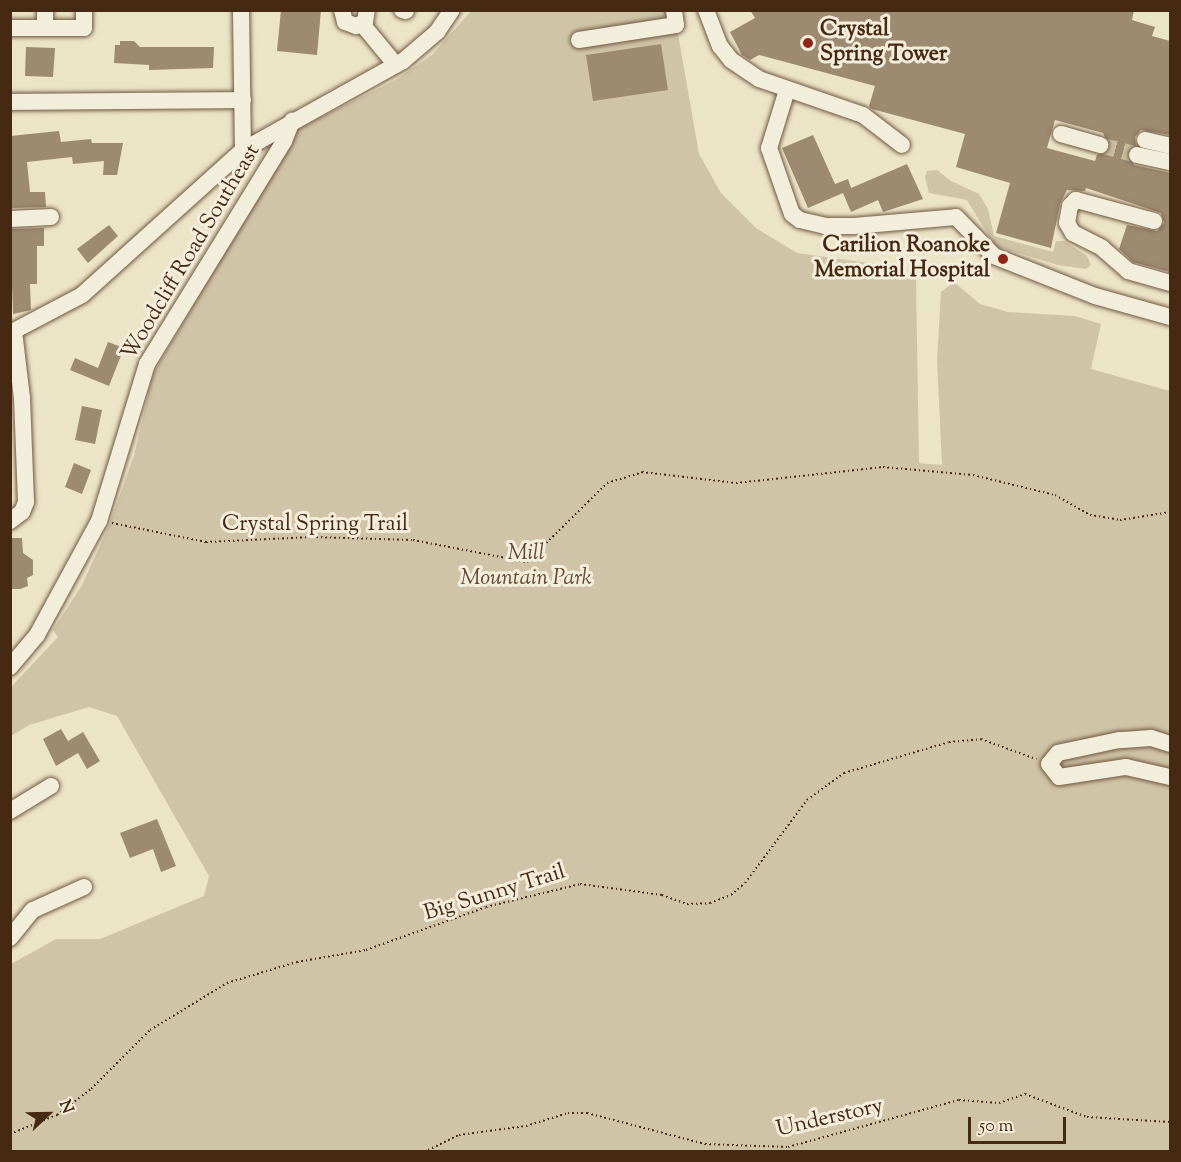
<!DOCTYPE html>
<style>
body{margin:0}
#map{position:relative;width:1181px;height:1162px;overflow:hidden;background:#ece4c7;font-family:"Sorts Mill Goudy",serif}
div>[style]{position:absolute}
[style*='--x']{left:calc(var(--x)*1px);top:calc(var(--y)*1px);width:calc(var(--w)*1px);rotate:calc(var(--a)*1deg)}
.green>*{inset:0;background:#d0c4a8}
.building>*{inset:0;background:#9c8a71}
.minor-tunnel>*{height:16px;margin-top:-8px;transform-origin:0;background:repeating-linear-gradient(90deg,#cbbfa3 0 16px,transparent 0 24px)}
.path>*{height:2px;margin-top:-1px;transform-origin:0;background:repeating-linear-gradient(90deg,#462913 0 1.5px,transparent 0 4.5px)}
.roads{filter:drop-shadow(0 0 2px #705840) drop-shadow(0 0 2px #705840)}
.minor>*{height:16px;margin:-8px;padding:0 8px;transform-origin:8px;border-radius:8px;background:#f3eddb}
.dots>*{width:16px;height:16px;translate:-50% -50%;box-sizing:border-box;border:3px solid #f3eddb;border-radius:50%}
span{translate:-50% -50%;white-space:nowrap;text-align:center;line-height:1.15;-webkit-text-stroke:6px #f3eddb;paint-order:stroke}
.poi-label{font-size:22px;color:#462913;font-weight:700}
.left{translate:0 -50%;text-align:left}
.right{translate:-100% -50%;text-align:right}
.street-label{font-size:22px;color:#462913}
.park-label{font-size:22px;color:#624831;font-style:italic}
.frame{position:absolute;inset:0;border:12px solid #462913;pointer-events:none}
.north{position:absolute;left:18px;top:1084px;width:60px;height:60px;-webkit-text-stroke:4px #f3eddb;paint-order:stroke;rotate:68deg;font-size:16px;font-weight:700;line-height:24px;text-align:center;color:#462913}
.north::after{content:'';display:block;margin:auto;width:21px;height:27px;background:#462913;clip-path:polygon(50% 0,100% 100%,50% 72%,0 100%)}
.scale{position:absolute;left:968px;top:1117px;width:98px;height:27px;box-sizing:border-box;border:3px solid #462913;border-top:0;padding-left:8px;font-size:18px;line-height:21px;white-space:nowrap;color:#462913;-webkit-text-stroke:4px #f3eddb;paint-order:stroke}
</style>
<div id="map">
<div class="green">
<div style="clip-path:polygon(471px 11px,674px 11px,699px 154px,721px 193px,756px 228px,797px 253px,875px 264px,916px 279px,919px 463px,942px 465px,937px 360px,941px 292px,954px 282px,980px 304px,1008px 312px,1075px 316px,1101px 324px,1091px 369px,1170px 391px,1170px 1151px,11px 1151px,11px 964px,56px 939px,100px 939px,204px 896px,209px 876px,117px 716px,89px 707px,29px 725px,11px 736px,11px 687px,58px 637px,53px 630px,82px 585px,108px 528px,134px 456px,153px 374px,297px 129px,394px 81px,432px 55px)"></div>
<div style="clip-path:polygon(937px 170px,951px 181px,979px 194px,988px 209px,994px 236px,1053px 252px,1056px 241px,1064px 241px,1087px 256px,1091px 265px,1086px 269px,1058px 265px,995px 246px,967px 200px,929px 193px,925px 177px,927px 171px)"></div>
</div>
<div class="building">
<div style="clip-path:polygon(281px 10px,321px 10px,317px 55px,277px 51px)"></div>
<div style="clip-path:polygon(evenodd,750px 10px,1134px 10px,1132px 20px,1155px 27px,1152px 36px,1170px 41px,1170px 135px,1141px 130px,1135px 137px,1136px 145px,1127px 153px,1134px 165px,1170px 173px,1170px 272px,1133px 262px,1119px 249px,1127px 225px,1157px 231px,1164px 223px,1161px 213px,1086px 188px,1085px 191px,1067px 190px,1060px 204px,1051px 248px,996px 233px,1010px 183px,956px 167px,965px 134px,872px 109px,869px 106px,875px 86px,759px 55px,750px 60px,742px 55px,730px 32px,755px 18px,750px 10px,1055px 120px,1103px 133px,1110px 148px,1097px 155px,1095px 161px,1047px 148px,1055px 120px)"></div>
<div style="clip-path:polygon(120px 41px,134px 41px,140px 47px,214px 47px,213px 68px,149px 70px,149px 65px,114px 63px,115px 45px,120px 45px)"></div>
<div style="clip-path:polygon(661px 44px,668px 90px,593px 101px,586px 55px)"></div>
<div style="clip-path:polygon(26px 47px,55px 48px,53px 77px,25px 76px)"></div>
<div style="clip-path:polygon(59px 131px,61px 142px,91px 139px,92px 143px,123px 143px,117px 175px,103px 175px,104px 161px,73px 164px,72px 157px,27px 162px,30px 192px,45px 192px,46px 207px,10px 208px,10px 136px)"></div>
<div style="clip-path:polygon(813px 135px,835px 184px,848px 179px,851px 188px,907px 164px,923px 199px,883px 212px,878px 200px,851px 212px,843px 193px,808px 208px,782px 148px)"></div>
<div style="clip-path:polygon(109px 225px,118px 236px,88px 263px,77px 249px)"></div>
<div style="clip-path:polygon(44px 228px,44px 246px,37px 246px,37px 284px,30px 284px,31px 310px,13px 314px,10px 229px)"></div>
<div style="clip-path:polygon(108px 342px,124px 348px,109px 386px,70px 370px,75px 358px,98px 368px)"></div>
<div style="clip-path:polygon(82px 406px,102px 410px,95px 444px,75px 440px)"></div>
<div style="clip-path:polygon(74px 463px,91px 470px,82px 494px,65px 487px)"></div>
<div style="clip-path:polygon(10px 538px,22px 538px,23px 553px,33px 560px,33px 575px,27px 578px,28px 586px,20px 589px,10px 589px)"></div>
<div style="clip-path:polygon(61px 729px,68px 741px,83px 732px,100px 761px,87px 769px,78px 753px,56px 766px,43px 739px)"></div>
<div style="clip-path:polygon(157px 819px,176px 866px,161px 872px,153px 849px,130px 858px,120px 833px)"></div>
</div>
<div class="minor-tunnel">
<div style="--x:1100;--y:145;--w:38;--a:15"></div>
</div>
<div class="path">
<div style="--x:112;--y:523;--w:96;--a:11.4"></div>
<div style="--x:206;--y:542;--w:106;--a:-2.7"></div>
<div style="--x:312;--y:537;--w:101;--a:1.7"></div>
<div style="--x:413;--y:540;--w:116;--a:10.9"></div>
<div style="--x:527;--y:562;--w:112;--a:-44.6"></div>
<div style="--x:607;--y:483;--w:37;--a:-17"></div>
<div style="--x:642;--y:472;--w:95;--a:6.7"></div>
<div style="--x:736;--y:483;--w:148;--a:-6.2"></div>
<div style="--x:883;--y:467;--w:90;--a:5.1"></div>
<div style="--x:973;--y:475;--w:84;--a:13.7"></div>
<div style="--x:1055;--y:495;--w:40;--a:29.7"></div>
<div style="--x:1090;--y:515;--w:30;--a:9"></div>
<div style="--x:1120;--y:520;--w:51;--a:-9.1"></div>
<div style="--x:10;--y:1134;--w:51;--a:-22"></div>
<div style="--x:57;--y:1115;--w:43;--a:-37.4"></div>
<div style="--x:91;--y:1089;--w:83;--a:-45"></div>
<div style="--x:150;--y:1030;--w:90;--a:-31.4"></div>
<div style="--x:227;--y:983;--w:73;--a:-16.7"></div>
<div style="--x:297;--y:962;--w:70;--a:-9.9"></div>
<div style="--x:366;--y:950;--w:127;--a:-19.7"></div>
<div style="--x:486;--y:907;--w:97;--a:-13.7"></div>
<div style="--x:580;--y:884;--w:83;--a:7.6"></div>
<div style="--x:662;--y:895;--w:27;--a:20"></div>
<div style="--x:687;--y:904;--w:23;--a:-2"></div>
<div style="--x:710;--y:903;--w:22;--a:-21"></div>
<div style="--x:731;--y:895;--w:18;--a:-41"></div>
<div style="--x:745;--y:883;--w:104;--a:-53.2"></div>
<div style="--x:807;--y:800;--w:46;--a:-36.1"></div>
<div style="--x:844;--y:773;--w:109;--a:-16.4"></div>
<div style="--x:949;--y:742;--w:32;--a:-5"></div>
<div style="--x:981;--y:739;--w:59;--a:20"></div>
<div style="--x:424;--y:1152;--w:39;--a:-26"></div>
<div style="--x:459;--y:1135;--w:68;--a:-7.7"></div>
<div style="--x:526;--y:1126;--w:44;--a:-17.2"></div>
<div style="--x:568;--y:1113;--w:19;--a:0"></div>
<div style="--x:587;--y:1113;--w:122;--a:14.7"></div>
<div style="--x:705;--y:1144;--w:83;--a:2.1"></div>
<div style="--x:788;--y:1147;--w:177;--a:-15.4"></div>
<div style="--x:959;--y:1100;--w:40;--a:4.3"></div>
<div style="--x:999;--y:1103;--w:28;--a:-19"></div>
<div style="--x:1025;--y:1094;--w:66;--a:20.4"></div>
<div style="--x:1087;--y:1117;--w:83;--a:3.4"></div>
</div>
<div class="roads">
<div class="minor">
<div style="--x:241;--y:10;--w:140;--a:89.2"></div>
<div style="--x:342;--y:10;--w:12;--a:76"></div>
<div style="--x:345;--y:22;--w:12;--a:20"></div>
<div style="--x:356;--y:26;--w:10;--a:-24"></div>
<div style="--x:365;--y:22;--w:12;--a:-81"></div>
<div style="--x:402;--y:10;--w:4;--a:14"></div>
<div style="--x:706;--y:10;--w:39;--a:69"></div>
<div style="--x:720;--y:46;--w:18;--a:52"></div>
<div style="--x:731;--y:60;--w:34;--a:34"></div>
<div style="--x:759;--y:79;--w:110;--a:19.1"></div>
<div style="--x:863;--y:115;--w:49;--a:37.6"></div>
<div style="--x:362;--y:24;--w:53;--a:50.3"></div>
<div style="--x:10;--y:28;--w:74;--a:0"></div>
<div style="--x:84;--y:28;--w:18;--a:-90"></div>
<div style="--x:45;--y:28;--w:18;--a:-90"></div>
<div style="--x:579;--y:40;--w:98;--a:-8.8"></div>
<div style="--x:676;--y:25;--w:15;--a:-98"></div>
<div style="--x:787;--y:90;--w:61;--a:107.2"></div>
<div style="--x:769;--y:148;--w:70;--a:70.8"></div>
<div style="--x:792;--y:214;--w:10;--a:37"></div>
<div style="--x:800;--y:220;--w:26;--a:13"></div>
<div style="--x:825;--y:226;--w:29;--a:0"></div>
<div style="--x:854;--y:226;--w:102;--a:-5"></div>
<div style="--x:956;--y:217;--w:54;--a:45.7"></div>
<div style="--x:994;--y:256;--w:109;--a:21.6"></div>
<div style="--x:1095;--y:296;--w:78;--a:15.6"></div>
<div style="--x:10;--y:102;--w:233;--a:-0.5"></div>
<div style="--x:1061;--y:134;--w:41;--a:15.8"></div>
<div style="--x:1145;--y:140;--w:26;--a:13"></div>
<div style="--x:1137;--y:155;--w:34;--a:12"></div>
<div style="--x:10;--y:219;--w:41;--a:-2.8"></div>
<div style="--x:1154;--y:221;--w:81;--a:-164.9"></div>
<div style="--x:1076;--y:200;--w:8;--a:135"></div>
<div style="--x:1070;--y:206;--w:17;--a:100"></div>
<div style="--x:1067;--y:223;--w:12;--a:59"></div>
<div style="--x:1073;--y:233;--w:33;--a:27"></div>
<div style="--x:1102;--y:248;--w:35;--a:41"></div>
<div style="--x:1128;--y:271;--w:44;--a:15.9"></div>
<div style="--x:10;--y:333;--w:81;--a:-27.8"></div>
<div style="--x:82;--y:295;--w:217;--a:-42"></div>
<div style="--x:243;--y:150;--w:183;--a:-29.1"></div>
<div style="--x:403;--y:61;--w:45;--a:-40.5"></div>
<div style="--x:437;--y:32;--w:27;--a:-56"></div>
<div style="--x:10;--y:521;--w:15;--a:-37"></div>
<div style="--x:22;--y:512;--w:11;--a:-68"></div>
<div style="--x:26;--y:502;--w:104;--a:-92.2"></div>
<div style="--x:22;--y:398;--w:67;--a:-96.8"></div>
<div style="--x:10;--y:667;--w:42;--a:-49.8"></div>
<div style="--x:37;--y:635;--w:130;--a:-61.5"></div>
<div style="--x:99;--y:521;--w:164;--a:-73"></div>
<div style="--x:147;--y:364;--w:262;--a:-58.4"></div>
<div style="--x:284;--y:141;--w:22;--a:-68"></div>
<div style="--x:1170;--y:744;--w:20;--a:-162"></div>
<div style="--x:1151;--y:738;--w:32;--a:176"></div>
<div style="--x:1119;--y:740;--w:62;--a:168"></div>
<div style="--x:1058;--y:753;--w:14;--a:129"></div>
<div style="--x:1049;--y:764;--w:16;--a:52"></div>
<div style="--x:1059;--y:777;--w:68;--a:-8.5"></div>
<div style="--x:1126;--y:767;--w:45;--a:12.8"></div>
<div style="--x:10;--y:811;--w:48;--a:-31.4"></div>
<div style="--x:10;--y:938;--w:36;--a:-51"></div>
<div style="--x:33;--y:910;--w:56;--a:-24.3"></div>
</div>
</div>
<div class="dots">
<div style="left:808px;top:43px;background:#8f2418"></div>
<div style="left:1003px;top:259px;background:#8f2418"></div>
</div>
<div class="poi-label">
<span class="left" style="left:820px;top:43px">Crystal<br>Spring Tower</span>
<span class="right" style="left:990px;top:259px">Carilion Roanoke<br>Memorial Hospital</span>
</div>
<div class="street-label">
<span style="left:192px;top:253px;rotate:-59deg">Woodcliff Road Southeast</span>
<span style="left:315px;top:526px">Crystal Spring Trail</span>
<span style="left:495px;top:894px;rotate:-17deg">Big Sunny Trail</span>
<span style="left:830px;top:1119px;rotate:-13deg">Understory</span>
</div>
<div class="park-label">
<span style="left:526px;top:567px">Mill<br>Mountain Park</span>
</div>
<div class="frame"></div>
<div class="north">N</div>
<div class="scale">50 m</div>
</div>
